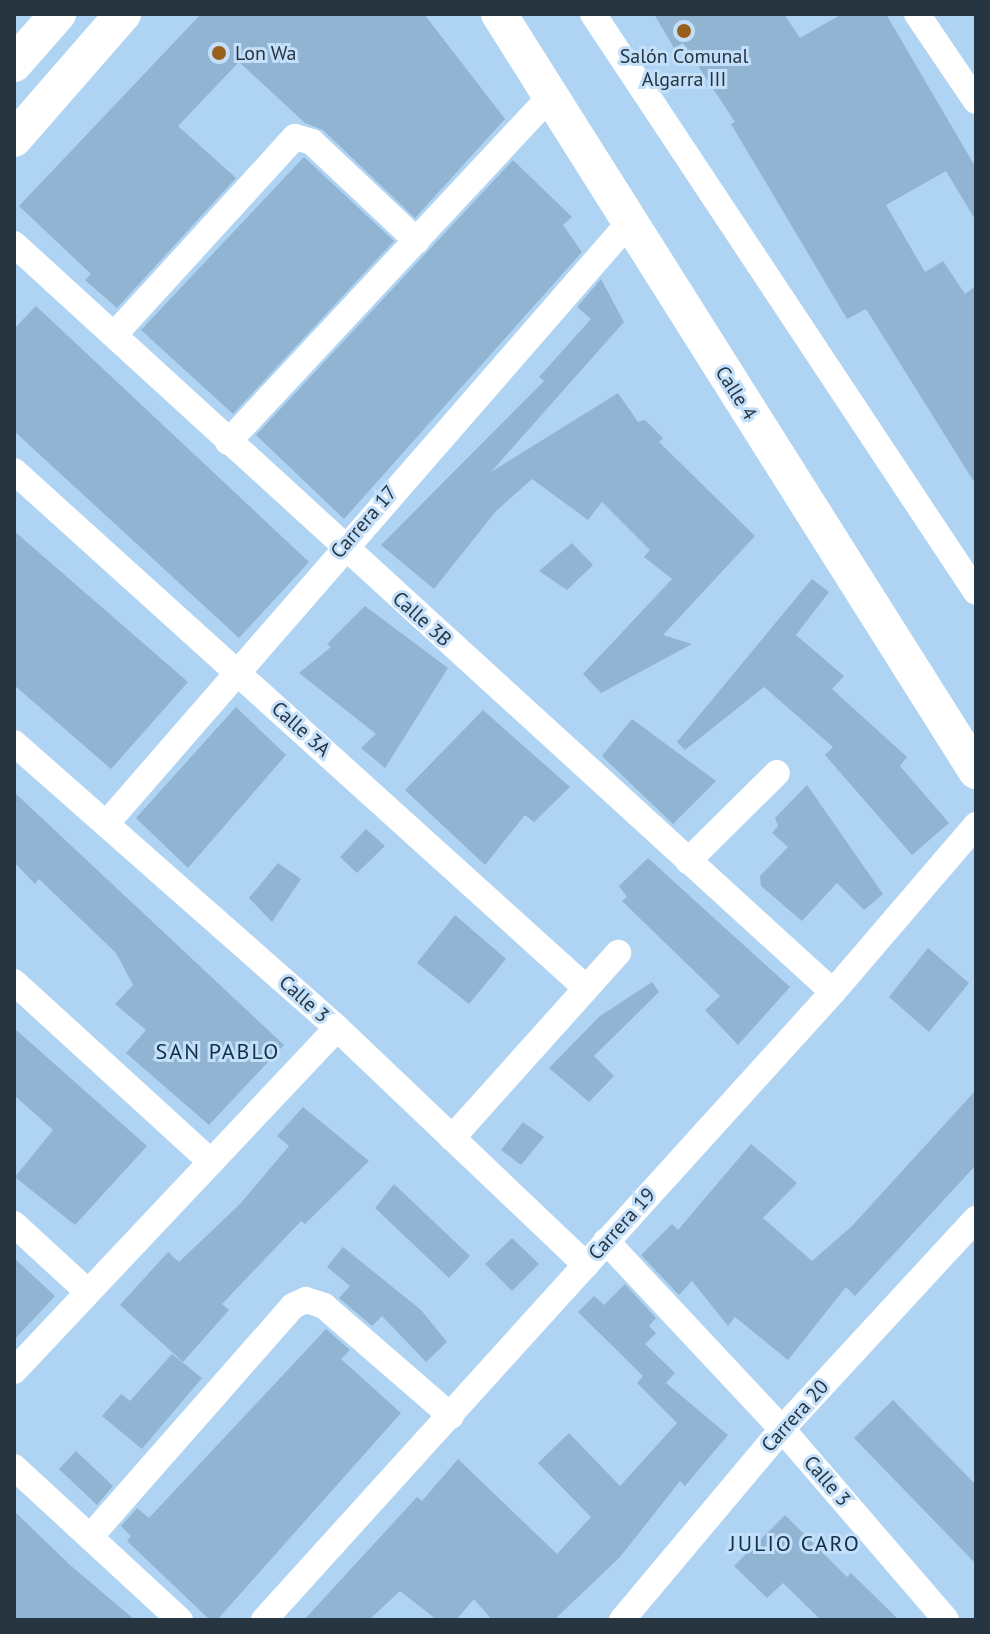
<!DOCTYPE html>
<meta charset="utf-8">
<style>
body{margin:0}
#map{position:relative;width:990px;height:1634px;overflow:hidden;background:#afd3f3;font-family:"PT Sans",sans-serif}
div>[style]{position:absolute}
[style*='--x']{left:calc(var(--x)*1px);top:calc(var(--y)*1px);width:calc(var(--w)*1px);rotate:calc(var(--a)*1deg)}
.building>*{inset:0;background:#92b4d3}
.street>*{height:26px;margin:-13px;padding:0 13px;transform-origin:13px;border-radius:13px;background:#fff}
.secondary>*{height:36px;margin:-18px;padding:0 18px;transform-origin:18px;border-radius:18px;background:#fff}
.dots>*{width:22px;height:22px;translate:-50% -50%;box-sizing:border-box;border:4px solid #c3dff9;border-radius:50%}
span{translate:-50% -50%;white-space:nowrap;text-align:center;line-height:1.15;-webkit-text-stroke:6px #c3dff9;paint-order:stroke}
.poi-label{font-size:20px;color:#273541}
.left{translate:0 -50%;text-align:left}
.street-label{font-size:20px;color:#273541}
.neighbourhood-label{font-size:22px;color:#103049;letter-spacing:2px}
.frame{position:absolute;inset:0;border:16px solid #273541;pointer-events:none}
</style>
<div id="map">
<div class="building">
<div style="clip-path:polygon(201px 14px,424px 14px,505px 119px,415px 218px,323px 130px,305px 123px,239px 62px,178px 126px,236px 178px,117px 308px,85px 280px,91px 274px,19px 206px)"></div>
<div style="clip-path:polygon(654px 14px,784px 14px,800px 38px,842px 14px,886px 14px,976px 168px,976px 221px,946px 171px,886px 205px,925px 272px,943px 261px,965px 294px,976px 286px,976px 485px,866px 309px,847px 319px,731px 124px,735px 122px,683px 43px,674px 48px)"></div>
<div style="clip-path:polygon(304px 157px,394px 241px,233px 414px,141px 330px)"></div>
<div style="clip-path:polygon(513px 160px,572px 217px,563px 225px,582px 252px,344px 519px,256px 435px)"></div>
<div style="clip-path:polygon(601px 279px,624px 322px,491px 472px,618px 393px,638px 422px,645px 420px,663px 438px,659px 442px,755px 536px,663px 635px,692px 644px,601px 693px,583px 674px,672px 579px,644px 557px,650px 550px,602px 502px,588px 520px,532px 479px,496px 511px,434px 589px,381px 545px,544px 381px,539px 377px,591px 319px,577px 307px)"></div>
<div style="clip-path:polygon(36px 306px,309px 562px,239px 638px,14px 431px,14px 329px)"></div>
<div style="clip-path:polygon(14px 531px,188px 682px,111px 769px,14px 685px)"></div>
<div style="clip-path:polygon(572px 543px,593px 565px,567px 590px,539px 571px)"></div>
<div style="clip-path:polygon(812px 579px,829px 592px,796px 635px,844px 676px,832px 689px,907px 757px,900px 766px,949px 823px,912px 855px,825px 755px,833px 747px,764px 687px,685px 750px,677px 742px)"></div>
<div style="clip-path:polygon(365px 606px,448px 668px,385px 768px,361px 748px,376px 734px,299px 673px,331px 647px,327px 644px)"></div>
<div style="clip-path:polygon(236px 707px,286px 755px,188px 868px,136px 818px)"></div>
<div style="clip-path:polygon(483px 710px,570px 787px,534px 822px,525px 815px,485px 865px,405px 790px)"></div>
<div style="clip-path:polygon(632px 719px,716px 781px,673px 824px,602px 756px)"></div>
<div style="clip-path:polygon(807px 785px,883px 894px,864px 910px,837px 883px,802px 921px,761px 886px,760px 876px,788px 847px,772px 833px,778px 826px,775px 818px)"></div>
<div style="clip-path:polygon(14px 792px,284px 1045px,209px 1125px,126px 1053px,146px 1030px,115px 1004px,133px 985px,116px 953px,39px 879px,35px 884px,14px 862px)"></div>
<div style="clip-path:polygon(366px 829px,385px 846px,357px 873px,340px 857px)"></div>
<div style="clip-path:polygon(648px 858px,790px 987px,738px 1045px,705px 1010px,720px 996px,622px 901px,627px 897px,619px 886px)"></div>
<div style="clip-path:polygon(278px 863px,301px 879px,272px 922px,249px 898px)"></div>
<div style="clip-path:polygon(455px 915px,506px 959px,469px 1004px,417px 963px)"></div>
<div style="clip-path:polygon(928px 948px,969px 983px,929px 1032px,889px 997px)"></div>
<div style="clip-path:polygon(652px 982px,659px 992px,594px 1056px,614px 1076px,589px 1102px,549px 1068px,600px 1016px)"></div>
<div style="clip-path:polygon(14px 1028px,147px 1146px,75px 1225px,15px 1177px,53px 1130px,14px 1095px)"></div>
<div style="clip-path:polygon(976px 1090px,976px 1165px,855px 1296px,846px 1287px,788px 1360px,735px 1317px,728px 1326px,692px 1281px,679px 1295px,641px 1255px,672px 1224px,678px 1230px,751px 1144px,797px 1183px,763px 1218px,812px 1261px,852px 1226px)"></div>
<div style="clip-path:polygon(303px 1107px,369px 1161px,305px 1224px,301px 1221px,222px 1304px,229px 1310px,183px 1362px,120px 1305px,168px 1252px,179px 1262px,240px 1204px,289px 1146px,277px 1136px)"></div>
<div style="clip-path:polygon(523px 1122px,544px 1137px,521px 1165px,501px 1150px)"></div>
<div style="clip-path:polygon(394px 1184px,470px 1256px,449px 1278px,375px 1208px)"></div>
<div style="clip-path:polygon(512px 1238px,539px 1264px,512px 1291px,485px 1264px)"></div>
<div style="clip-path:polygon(343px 1247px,421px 1310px,447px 1342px,426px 1362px,382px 1316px,372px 1326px,339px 1298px,350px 1286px,327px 1267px)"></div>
<div style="clip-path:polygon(14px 1258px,55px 1296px,14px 1340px)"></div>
<div style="clip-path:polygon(625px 1284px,656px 1318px,649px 1326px,656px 1333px,645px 1344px,675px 1373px,666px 1383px,728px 1435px,685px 1486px,680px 1481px,620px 1557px,554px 1620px,492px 1620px,474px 1599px,456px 1620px,437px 1620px,400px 1591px,369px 1620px,304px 1620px,417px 1497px,422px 1501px,458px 1459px,557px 1554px,591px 1517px,538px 1463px,569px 1433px,620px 1486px,677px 1423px,637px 1383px,643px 1376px,578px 1312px,594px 1296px,604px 1305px)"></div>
<div style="clip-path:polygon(326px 1329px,350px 1350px,341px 1359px,401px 1413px,217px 1620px,210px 1620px,127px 1541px,131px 1536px,121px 1526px,137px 1508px,149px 1518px)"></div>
<div style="clip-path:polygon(172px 1354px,202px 1378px,142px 1449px,102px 1416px,121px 1394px,130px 1401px)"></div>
<div style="clip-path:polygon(893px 1400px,976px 1485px,976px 1564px,854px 1438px)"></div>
<div style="clip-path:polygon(76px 1451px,113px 1486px,97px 1505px,59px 1469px)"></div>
<div style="clip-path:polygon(14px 1511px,70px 1565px,135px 1620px,14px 1620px)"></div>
<div style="clip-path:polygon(785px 1515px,847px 1577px,851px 1573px,899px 1620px,821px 1620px,783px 1583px,767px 1598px,734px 1566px)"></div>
</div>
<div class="street">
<div style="--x:593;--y:14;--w:693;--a:56.47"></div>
<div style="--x:917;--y:14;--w:105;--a:55.9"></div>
<div style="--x:14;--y:244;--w:1109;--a:42.41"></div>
<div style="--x:114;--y:335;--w:268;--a:-47.6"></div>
<div style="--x:295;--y:137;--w:18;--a:16"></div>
<div style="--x:312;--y:142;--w:144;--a:43.3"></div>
<div style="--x:228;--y:442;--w:469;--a:-47"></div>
<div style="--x:14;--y:471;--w:771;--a:42.11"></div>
<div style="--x:14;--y:743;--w:431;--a:41.4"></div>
<div style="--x:337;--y:1028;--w:344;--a:43.6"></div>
<div style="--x:106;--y:824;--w:795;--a:-48.98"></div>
<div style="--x:688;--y:861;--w:125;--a:-44.7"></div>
<div style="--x:14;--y:982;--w:267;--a:42.4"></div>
<div style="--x:452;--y:1138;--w:249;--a:-48.1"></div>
<div style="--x:14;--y:1224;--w:100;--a:42.6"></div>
<div style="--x:606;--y:1241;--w:258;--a:46.9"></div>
<div style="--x:782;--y:1429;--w:252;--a:49.3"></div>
<div style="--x:14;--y:1371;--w:471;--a:-46.7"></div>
<div style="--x:14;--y:1467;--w:226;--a:42.7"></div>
<div style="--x:90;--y:1537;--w:308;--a:-48.7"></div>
<div style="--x:293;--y:1306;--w:14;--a:-25"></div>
<div style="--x:306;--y:1300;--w:19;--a:18"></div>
<div style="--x:324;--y:1306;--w:168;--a:40.9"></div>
<div style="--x:264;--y:1620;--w:847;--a:-47.82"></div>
<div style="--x:833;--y:992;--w:220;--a:-49.4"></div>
<div style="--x:622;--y:1620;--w:249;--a:-50"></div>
<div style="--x:782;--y:1429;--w:286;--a:-47.3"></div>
</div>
<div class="secondary">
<div style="--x:499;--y:14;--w:895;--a:57.78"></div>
<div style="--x:14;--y:64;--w:67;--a:-48.7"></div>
<div style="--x:14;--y:139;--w:166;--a:-48.9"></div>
</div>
<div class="dots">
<div style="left:684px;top:31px;background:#99601d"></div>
<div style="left:219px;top:53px;background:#99601d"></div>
</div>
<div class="poi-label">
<span class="left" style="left:235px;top:53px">Lon Wa</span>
<span style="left:684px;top:68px">Salón Comunal<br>Algarra III</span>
</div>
<div class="street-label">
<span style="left:736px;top:393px;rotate:58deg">Calle 4</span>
<span style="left:364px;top:522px;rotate:-49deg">Carrera 17</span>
<span style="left:422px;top:619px;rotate:42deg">Calle 3B</span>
<span style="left:301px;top:729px;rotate:42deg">Calle 3A</span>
<span style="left:304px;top:999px;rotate:42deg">Calle 3</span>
<span style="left:622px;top:1224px;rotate:-48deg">Carrera 19</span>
<span style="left:795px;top:1416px;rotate:-48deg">Carrera 20</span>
<span style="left:827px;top:1481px;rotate:49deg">Calle 3</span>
</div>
<div class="neighbourhood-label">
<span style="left:218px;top:1052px">SAN PABLO</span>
<span style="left:795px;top:1544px">JULIO CARO</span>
</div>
<div class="frame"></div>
</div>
